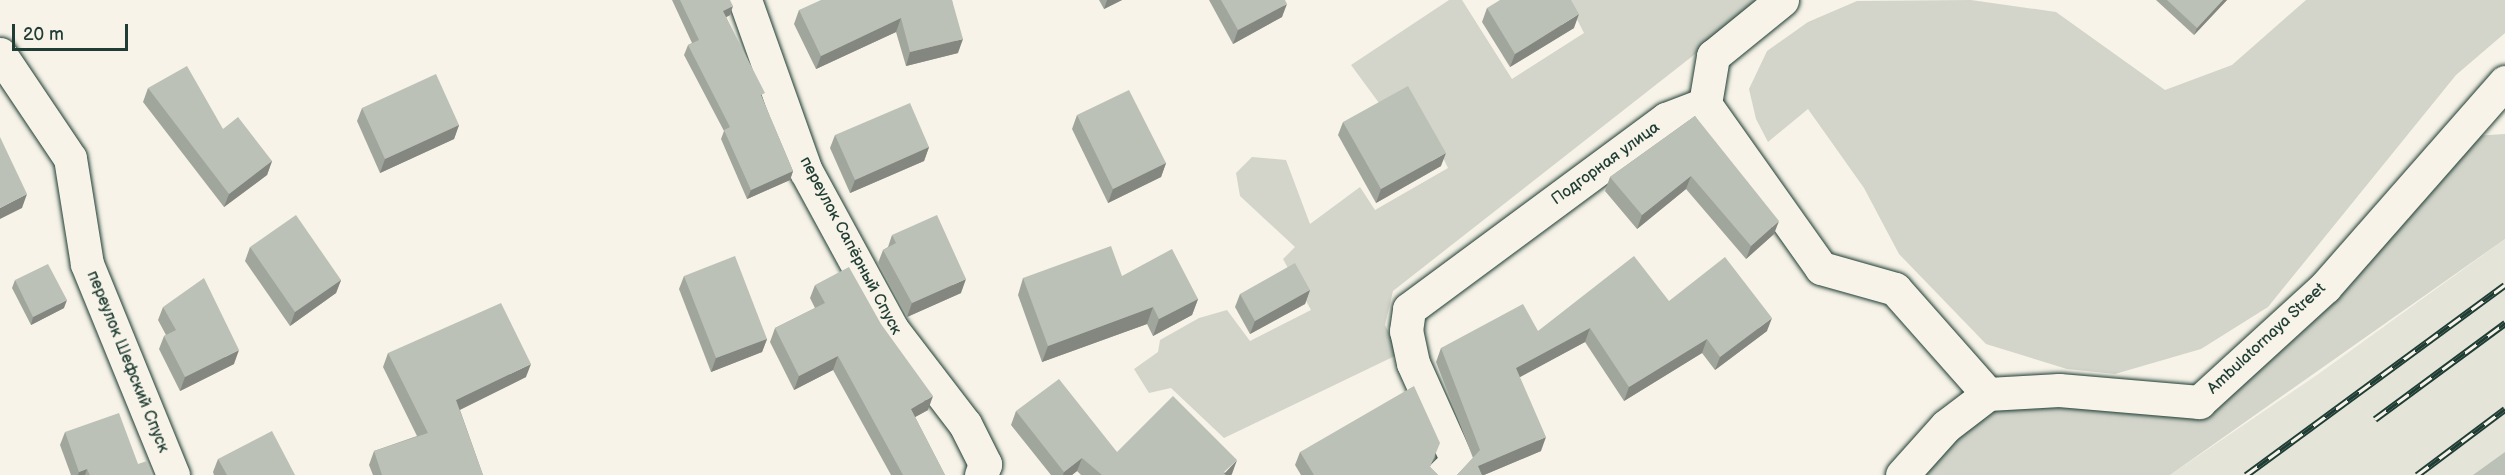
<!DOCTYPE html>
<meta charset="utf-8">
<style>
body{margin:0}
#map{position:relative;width:2505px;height:475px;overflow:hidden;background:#f7f3e8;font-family:"Balsamiq Sans",sans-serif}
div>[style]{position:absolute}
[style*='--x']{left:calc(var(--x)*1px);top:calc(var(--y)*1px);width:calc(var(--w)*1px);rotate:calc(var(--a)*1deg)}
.built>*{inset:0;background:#e5e4d9}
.green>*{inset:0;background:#d3d5ca}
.roads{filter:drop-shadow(0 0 2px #1f3d34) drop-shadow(0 0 2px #1f3d34)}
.minor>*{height:33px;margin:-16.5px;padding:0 16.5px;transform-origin:16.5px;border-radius:16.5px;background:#f7f3e8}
.rail>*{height:7px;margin-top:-3.5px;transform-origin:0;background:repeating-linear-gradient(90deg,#f7f3e8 0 14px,#1f3d34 0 28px);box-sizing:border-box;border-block:2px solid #1f3d34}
.wall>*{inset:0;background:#a1a69d}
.shaded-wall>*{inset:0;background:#83877f}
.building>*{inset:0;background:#bbc1b6}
span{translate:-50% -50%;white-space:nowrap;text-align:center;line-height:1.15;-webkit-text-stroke:4.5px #f7f3e8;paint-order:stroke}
.street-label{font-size:16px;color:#1f3d34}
.scale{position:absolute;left:12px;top:24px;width:116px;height:27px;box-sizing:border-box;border:3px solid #1f3d34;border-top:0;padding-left:8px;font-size:18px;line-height:21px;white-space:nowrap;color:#1f3d34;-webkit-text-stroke:4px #f7f3e8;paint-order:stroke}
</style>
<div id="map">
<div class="built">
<div style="clip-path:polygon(2505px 239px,2505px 475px,2170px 475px,2317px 375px)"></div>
</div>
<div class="green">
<div style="clip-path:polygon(1449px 0,1462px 0,1512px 79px,1584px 33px,1567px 0,1764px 0,1393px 291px,1385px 325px,1399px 354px,1224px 438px,1171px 388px,1149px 393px,1134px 369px,1158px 352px,1160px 340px,1199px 318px,1227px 310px,1250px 341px,1311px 310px,1283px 259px,1295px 247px,1240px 196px,1236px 173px,1252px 157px,1286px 160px,1310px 224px,1360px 187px,1375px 210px,1448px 168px,1410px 91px,1379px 103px,1351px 65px)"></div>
<div style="clip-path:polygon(1971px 0,2056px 12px,2165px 90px,2232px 65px,2306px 0,2505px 0,2505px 33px,2456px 75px,2268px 307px,2201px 349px,2115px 374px,2067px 369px,1986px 344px,1899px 254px,1864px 188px,1808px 109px,1768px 142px,1756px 119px,1749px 89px,1767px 51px,1808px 22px,1857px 1px)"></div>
<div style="clip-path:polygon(2505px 134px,2505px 239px,2170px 475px,1902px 475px,1988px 394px,2200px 402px,2456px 137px)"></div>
</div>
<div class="roads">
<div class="minor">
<div style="--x:745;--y:0;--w:182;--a:70.4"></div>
<div style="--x:806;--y:171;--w:180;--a:61.4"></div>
<div style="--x:892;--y:329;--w:120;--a:52.5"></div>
<div style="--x:965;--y:424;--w:45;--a:63.4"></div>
<div style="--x:985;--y:464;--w:12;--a:110"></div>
<div style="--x:0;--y:54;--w:125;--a:56.1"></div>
<div style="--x:70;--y:158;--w:107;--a:80.9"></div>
<div style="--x:87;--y:264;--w:228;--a:67.8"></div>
<div style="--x:1705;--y:104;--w:49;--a:-80.5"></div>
<div style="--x:1713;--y:56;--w:89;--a:-39.1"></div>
<div style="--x:1443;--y:475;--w:20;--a:-45"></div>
<div style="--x:1457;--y:461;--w:107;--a:-114.2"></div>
<div style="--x:1413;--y:363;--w:33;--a:-102"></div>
<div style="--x:1406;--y:331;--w:22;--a:-82"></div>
<div style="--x:1409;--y:309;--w:320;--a:-36.5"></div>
<div style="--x:1666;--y:119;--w:42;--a:-21"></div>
<div style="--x:1705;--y:104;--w:201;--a:54.7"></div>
<div style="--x:1821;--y:268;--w:77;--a:15.8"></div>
<div style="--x:1895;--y:289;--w:140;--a:48.5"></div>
<div style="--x:1902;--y:475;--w:66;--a:-48.1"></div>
<div style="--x:1946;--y:426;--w:53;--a:-37.3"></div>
<div style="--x:1988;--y:394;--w:71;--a:-3.2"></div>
<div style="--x:2059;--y:390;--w:141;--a:4.9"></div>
<div style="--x:2199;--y:402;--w:171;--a:-42.4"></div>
<div style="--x:2325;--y:287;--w:273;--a:-48.7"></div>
</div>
</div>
<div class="rail">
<div style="--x:2375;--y:419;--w:162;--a:-36.4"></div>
<div style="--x:2246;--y:475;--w:321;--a:-36.3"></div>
<div style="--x:2417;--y:475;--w:110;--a:-36.9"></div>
</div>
<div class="wall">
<div style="clip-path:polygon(672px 0,730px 0,730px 15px,726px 17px,763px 100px,793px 171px,790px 180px,747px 199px,721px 139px,724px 131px,684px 55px,688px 45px,692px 43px)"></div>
<div style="clip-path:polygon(952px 0,958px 53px,906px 66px,896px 32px,816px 69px,794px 24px,799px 10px)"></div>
<div style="clip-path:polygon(1099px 0,1122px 0,1104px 9px)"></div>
<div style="clip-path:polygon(1209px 0,1285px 0,1282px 17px,1233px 44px)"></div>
<div style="clip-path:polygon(2156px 0,2227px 0,2194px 35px)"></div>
<div style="clip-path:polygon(1487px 8px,1574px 28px,1510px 67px,1482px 22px)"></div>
<div style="clip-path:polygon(148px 88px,223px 129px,272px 161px,267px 175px,224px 207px,143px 102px)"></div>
<div style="clip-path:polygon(362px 108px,459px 125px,454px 139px,380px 173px,357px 121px)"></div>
<div style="clip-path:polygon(1077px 115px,1166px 163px,1161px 177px,1108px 203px,1072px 129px)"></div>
<div style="clip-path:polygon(1695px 116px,1774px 234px,1746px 259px,1686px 189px,1637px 229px,1605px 191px,1610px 177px)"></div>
<div style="clip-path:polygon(1343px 122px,1441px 166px,1376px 203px,1338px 135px)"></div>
<div style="clip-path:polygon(835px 135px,929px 147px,924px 161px,850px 193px,830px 148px)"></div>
<div style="clip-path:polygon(892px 235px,961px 293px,907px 317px,878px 263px,883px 250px,888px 247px)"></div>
<div style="clip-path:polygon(250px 247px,341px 280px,336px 293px,290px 326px,245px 261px)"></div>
<div style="clip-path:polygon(684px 276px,767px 339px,762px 352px,711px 372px,679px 289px)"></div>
<div style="clip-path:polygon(1122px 276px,1198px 299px,1192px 315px,1153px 336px,1147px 324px,1042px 362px,1018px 295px,1023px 278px)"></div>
<div style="clip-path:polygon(15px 280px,64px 308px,31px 325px,12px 288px)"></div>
<div style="clip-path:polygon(815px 285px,928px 410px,915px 417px,945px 475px,891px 475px,833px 370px,794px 390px,770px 342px,775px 328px,815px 308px,810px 298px)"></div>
<div style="clip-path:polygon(1310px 290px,1305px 304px,1250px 334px,1235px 307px,1240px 294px)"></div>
<div style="clip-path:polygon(1669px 301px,1767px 331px,1715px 370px,1702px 353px,1624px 401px,1585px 342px,1519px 377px,1541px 451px,1484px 475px,1457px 475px,1473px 458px,1436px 362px,1441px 348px,1538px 331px)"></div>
<div style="clip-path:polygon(163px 307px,234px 364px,180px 391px,159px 349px,164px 336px,166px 335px,158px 320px)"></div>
<div style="clip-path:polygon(388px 353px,526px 377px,460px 410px,483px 475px,373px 475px,369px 465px,374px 451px,417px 436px,383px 367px)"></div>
<div style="clip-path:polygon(1016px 411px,1117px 452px,1232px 474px,1231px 475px,1081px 475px,1077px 471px,1072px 475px,1051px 475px,1011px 425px)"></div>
<div style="clip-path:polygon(65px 432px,138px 464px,152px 475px,71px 475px,60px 445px)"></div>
<div style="clip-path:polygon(1300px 452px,1430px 467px,1438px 475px,1301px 475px,1295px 465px)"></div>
<div style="clip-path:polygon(218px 459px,295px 475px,214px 475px,213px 472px)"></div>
</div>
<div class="shaded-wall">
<div style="clip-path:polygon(1107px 0,1122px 0,1104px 9px)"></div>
<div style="clip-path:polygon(2223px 0,2227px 0,2194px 35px,2197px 28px)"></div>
<div style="clip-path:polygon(1287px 4px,1282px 17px,1233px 44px,1238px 30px)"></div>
<div style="clip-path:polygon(733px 6px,730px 15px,719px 21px,723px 11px)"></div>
<div style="clip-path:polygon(1579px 14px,1574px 28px,1510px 67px,1515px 54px)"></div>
<div style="clip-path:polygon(901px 18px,896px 32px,816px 69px,821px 56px)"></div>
<div style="clip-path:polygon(963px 39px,958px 53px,906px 66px,910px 52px)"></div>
<div style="clip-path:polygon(459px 125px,454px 139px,380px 173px,385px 159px)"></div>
<div style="clip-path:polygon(929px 147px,924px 161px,850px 193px,855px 180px)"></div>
<div style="clip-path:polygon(1446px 153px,1441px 166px,1376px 203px,1381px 189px)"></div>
<div style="clip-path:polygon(272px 161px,267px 175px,224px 207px,229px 194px)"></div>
<div style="clip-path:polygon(1166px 163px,1161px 177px,1108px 203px,1113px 189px)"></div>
<div style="clip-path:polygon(793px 171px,790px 180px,747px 199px,751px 190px)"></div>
<div style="clip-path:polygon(1691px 176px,1686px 189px,1637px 229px,1642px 215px)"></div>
<div style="clip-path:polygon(27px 194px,22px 208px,0 219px,0 208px)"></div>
<div style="clip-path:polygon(1779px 221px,1774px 234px,1746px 259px,1751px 246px)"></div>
<div style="clip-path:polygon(966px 279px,961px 293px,907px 317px,912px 303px)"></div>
<div style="clip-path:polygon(341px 280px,336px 293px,290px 326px,295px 312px)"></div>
<div style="clip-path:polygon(1310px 290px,1305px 304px,1250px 334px,1255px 321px)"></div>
<div style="clip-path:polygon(1198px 299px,1192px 315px,1153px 336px,1159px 319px)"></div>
<div style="clip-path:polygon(67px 300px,64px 308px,31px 325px,33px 317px)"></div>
<div style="clip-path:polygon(1153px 307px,1147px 324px,1042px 362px,1048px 346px)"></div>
<div style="clip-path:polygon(1772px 318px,1767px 331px,1715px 370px,1720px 357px)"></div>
<div style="clip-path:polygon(1590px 328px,1585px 342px,1511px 382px,1516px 368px)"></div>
<div style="clip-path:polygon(767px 339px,762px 352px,711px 372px,716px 358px)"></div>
<div style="clip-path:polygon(1707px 339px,1702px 353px,1624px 401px,1629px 387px)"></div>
<div style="clip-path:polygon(239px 350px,234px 364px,180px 391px,185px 377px)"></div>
<div style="clip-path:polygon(838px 356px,833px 370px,794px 390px,799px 376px)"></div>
<div style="clip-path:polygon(531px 364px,526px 377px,451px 414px,456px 400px)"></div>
<div style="clip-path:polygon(933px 396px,928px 410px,906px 422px,911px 409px)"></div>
<div style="clip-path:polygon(1546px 437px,1541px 451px,1484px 475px,1474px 475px,1478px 466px)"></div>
<div style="clip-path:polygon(1082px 458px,1077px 471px,1072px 475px,1063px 475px,1064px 472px)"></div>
<div style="clip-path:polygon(1237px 460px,1232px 474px,1231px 475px,1223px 475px)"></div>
<div style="clip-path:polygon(87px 469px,85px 475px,78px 475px,79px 472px)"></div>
</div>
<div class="building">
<div style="clip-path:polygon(680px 0,730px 0,733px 6px,723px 11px,765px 93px,761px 95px,793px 171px,751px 190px,724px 130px,730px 127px,688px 45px,699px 40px)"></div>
<div style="clip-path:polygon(821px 0,952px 0,963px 39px,910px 52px,901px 18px,821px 56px,799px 10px)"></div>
<div style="clip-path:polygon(1221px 0,1285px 0,1287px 4px,1238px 30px)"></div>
<div style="clip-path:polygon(1500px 0,1571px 0,1579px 14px,1515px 54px,1487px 8px)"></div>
<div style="clip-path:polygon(2167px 0,2223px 0,2197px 28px)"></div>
<div style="clip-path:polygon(187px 66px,223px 129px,238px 117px,272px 161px,229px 194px,148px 88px)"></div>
<div style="clip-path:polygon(436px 74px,459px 125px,385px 159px,362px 108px)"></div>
<div style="clip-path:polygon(1408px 86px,1446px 153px,1381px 189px,1343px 122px)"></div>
<div style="clip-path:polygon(1129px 90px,1166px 163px,1113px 189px,1077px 115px)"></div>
<div style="clip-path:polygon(910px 103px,929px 147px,855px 180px,835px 135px)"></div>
<div style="clip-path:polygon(1695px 116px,1779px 221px,1751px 246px,1691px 176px,1642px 215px,1610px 177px)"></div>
<div style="clip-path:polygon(0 137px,27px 194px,0 208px)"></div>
<div style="clip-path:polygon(296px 215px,341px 280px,295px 312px,250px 247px)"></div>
<div style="clip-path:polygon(937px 215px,966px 279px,912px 303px,883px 250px,896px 243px,892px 235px)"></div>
<div style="clip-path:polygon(1111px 246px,1122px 276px,1172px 249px,1198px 299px,1159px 319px,1153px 307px,1048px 346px,1023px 278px)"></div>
<div style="clip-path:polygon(735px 256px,767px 339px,716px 358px,684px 276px)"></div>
<div style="clip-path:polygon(1634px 256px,1669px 301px,1725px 257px,1772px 318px,1720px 357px,1707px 339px,1629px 387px,1590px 328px,1516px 368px,1546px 437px,1478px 466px,1482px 475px,1457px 475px,1480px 450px,1441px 348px,1523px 304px,1538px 331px)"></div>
<div style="clip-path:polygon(1295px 263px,1310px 290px,1255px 321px,1240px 294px)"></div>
<div style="clip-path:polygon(48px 264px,67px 300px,33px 317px,15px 280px)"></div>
<div style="clip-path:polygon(849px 267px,881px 324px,933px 396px,911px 409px,945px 475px,903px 475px,838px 356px,799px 376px,775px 328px,825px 303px,815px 285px)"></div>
<div style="clip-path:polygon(204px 278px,239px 350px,185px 377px,164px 336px,176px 330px,163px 307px)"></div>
<div style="clip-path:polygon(501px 303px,531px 364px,456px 400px,483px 475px,382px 475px,374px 451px,428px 433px,388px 353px)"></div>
<div style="clip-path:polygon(1059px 379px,1117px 452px,1173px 396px,1237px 460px,1223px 473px,1226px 475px,1102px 475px,1082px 458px,1064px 472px,1016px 411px)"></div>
<div style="clip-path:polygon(1414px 386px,1440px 443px,1430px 467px,1438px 475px,1314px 475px,1300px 452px)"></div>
<div style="clip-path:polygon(119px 413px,138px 464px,147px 461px,152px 475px,90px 475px,87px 469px,79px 472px,65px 432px)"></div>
<div style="clip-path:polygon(272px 431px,295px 475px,227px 475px,218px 459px)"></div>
<div style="clip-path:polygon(2505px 452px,2505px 475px,2473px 475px)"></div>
</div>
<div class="street-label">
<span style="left:1606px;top:164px;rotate:-36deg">Подгорная улица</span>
<span style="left:850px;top:246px;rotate:62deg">переулок Сапёрный Спуск</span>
<span style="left:2267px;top:339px;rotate:-43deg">Ambulatornaya Street</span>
<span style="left:127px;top:362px;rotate:68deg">переулок Шефский Спуск</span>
</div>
<div class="scale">20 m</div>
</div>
